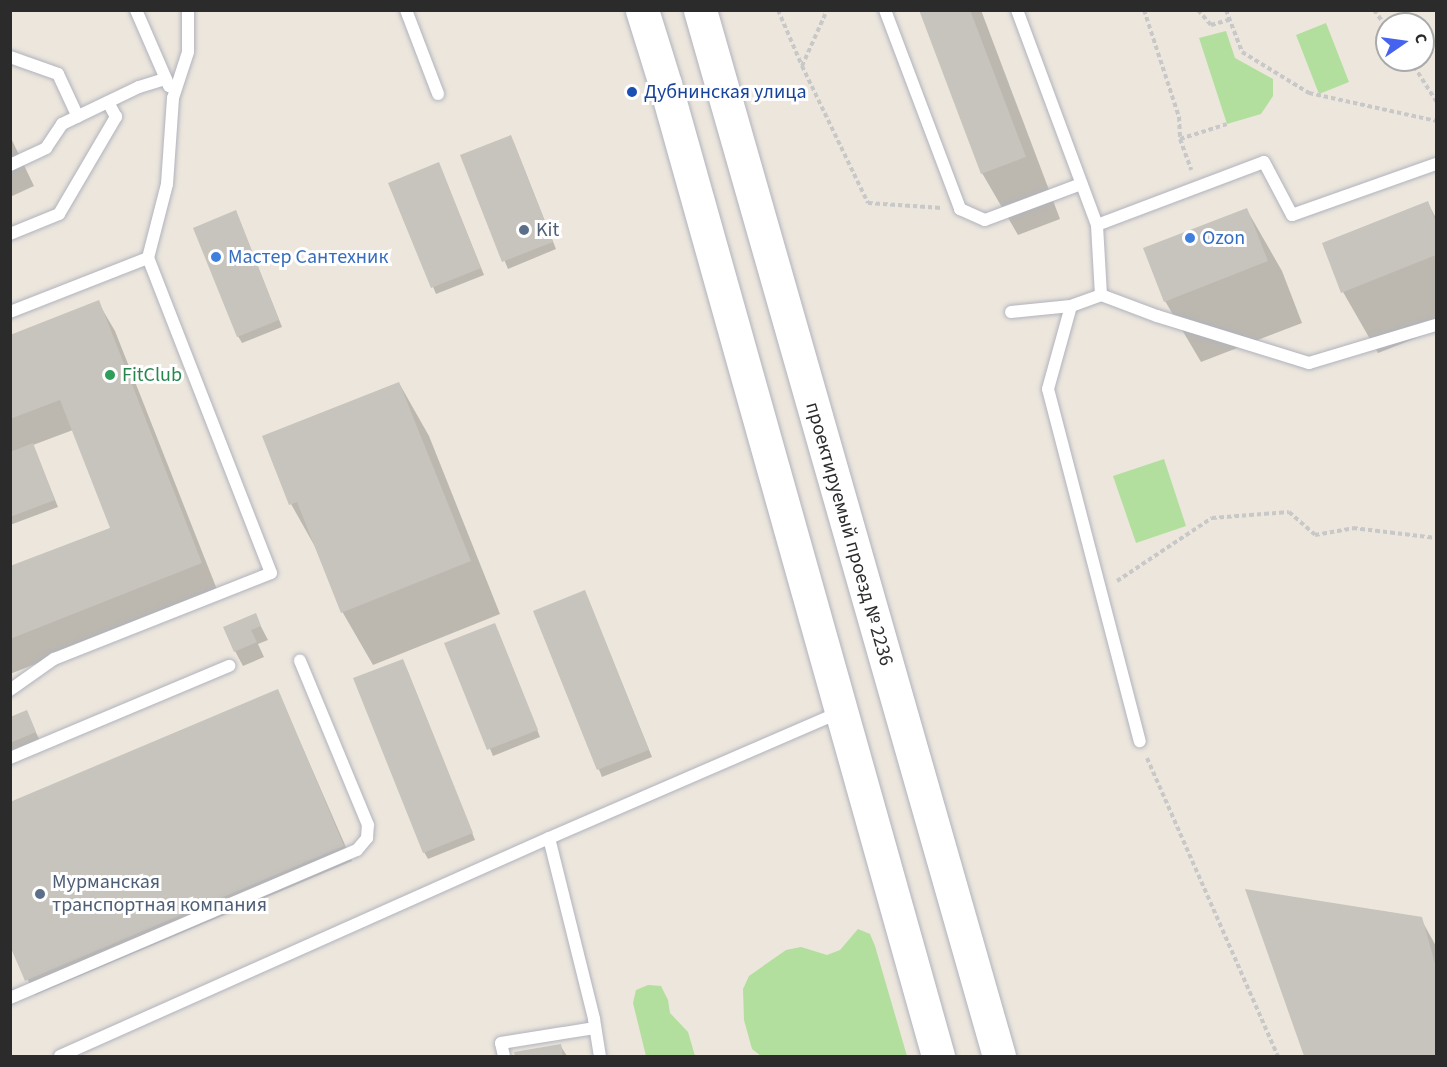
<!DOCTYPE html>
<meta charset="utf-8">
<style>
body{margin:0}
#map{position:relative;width:1447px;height:1067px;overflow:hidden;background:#ece6dd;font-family:"Source Sans 3",sans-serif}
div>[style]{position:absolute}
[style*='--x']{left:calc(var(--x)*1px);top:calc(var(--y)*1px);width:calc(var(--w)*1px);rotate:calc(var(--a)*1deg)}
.green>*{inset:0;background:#b2df9d}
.shadow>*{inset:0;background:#0003}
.building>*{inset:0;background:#c7c3bd}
.path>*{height:4px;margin-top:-2px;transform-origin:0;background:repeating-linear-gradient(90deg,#c8c8c8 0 4.5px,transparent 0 7.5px)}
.roads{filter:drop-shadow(0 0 2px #b1b3bd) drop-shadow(0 0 2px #b1b3bd)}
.lane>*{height:12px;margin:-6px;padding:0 6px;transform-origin:6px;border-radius:6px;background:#fff}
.secondary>*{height:33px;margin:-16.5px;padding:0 16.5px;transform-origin:16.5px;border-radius:16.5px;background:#fff}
.dots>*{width:16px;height:16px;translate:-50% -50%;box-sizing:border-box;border:3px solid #fff;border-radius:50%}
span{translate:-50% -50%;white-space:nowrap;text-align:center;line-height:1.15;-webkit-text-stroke:6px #fff;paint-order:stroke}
.transit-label{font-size:20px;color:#164399}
.left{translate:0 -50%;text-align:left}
.service-label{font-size:20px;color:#4e5e75}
.shop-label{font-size:20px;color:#366cbe}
.leisure-label{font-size:20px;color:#27864d}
.street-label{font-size:20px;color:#2b2b2b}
.frame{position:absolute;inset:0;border:12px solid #2b2b2b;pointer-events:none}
.north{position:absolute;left:1375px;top:12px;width:60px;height:60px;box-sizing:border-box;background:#fff;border:2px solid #aaa;border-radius:50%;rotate:77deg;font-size:16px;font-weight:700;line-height:24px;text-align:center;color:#2b2b2b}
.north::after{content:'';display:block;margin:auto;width:21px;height:27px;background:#4663f0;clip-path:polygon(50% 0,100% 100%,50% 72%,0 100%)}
</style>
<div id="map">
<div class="green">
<div style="clip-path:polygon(1326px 23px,1349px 82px,1319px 94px,1296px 35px)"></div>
<div style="clip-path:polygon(1226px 31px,1235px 58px,1273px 79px,1273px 96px,1261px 114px,1227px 124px,1199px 38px)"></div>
<div style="clip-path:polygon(1164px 459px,1186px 526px,1136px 543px,1113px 476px)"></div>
<div style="clip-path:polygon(858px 929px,870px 934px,875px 946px,907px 1056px,761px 1056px,752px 1049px,744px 1020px,743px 989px,749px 976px,786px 950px,801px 947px,827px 955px,840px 950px)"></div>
<div style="clip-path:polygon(648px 985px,661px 986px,668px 1000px,670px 1013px,688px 1032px,695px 1056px,646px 1056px,633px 1003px,636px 990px)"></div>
</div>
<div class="shadow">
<div style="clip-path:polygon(921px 10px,981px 10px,1060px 219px,1018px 235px,982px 173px)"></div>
<div style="clip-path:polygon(10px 136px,34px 186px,10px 197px)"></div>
<div style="clip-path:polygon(514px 143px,556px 249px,508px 269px,461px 156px)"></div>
<div style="clip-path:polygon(442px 171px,484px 275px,436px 294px,390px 183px)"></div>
<div style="clip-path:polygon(1428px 203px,1436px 218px,1436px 330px,1378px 353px,1343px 292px)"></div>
<div style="clip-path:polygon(1247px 210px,1282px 271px,1302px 323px,1201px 362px,1165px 301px)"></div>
<div style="clip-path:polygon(239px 219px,282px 327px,242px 343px,238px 336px)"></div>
<div style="clip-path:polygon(98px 302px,115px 331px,218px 592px,10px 674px,10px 567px,111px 528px,73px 430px,33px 445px,58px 507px,10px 525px,10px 337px)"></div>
<div style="clip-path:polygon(399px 383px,429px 436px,500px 614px,373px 665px,343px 613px,318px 552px,291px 504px)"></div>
<div style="clip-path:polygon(585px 592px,652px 757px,602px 777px,535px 612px)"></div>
<div style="clip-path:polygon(255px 615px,268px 640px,258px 644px,264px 657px,243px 666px,235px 651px)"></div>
<div style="clip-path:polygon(498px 631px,540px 737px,493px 756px,446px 644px)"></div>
<div style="clip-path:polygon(406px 667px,475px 840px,428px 859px,424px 852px)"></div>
<div style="clip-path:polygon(278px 691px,352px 861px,35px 995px,10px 942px)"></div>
<div style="clip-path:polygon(26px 712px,43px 747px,10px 761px,10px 719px)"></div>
<div style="clip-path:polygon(1248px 891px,1421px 919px,1436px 946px,1436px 1056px,1306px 1056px)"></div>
<div style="clip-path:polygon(560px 1045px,567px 1056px,516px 1056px,516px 1053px)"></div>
</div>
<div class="building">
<div style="clip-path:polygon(919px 10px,970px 10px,1026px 157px,981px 174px)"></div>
<div style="clip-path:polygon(511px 135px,553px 242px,502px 262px,460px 155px)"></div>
<div style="clip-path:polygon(439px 162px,481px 268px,431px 288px,388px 183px)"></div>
<div style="clip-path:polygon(1428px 201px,1436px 222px,1436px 255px,1341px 293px,1322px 243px)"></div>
<div style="clip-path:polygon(1247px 208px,1268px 261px,1164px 302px,1143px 248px)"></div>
<div style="clip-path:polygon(236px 210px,279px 320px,237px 337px,193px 228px)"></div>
<div style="clip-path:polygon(99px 300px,202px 563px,10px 639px,10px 566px,110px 528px,60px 400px,10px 419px,10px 335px)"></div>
<div style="clip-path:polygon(399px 382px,471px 561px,341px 613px,297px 502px,289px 505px,262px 436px)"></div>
<div style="clip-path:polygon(33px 443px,55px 500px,10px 517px,10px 452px)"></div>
<div style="clip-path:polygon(585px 590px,649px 750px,597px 770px,533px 611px)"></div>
<div style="clip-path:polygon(256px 613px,261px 626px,251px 630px,257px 642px,234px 652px,223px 627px)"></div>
<div style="clip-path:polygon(495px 623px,538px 730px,487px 750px,444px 643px)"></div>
<div style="clip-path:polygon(403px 659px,473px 833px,423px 853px,353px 678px)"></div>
<div style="clip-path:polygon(278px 689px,344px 846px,25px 981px,10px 946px,10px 802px)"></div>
<div style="clip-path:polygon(27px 710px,36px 732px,10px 743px,10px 717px)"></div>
<div style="clip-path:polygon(1245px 889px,1422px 917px,1436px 967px,1436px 1056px,1304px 1056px)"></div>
<div style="clip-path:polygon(561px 1044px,563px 1056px,515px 1056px,514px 1052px)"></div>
</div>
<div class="path">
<div style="--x:778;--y:10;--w:61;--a:66.8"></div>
<div style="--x:802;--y:66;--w:152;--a:64.3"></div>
<div style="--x:868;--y:203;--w:74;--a:3.9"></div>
<div style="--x:1144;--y:10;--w:113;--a:71.9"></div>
<div style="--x:1179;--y:117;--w:22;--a:87"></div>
<div style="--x:1180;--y:139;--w:33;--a:70"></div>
<div style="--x:1198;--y:10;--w:20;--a:49"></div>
<div style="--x:1211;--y:25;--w:19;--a:-16"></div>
<div style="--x:1226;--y:10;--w:45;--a:69.1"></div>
<div style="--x:1242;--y:52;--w:79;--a:31.5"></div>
<div style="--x:1309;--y:93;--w:130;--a:12.4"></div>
<div style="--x:1374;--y:10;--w:22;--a:54"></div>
<div style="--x:1410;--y:60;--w:49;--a:57.6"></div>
<div style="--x:802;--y:66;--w:61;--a:-65.9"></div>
<div style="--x:1180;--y:139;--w:49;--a:-17.7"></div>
<div style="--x:1117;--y:581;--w:114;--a:-33.6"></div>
<div style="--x:1212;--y:518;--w:77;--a:-4.5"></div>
<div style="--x:1289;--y:512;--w:35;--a:41"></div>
<div style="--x:1315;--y:535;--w:39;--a:-10"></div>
<div style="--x:1353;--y:528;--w:84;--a:6.9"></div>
<div style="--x:1147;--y:758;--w:326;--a:66.3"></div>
</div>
<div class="roads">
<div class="lane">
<div style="--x:136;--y:10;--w:83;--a:66.5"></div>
<div style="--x:406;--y:10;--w:90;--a:69.1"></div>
<div style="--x:885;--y:10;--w:213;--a:69.3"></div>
<div style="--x:960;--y:209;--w:27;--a:24"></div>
<div style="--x:985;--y:220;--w:103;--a:-20.6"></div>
<div style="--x:10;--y:57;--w:51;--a:19.5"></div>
<div style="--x:58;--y:74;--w:47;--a:65.1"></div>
<div style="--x:10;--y:165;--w:40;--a:-25"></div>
<div style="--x:46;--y:148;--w:29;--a:-56"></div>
<div style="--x:62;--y:124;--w:85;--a:-25.7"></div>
<div style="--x:139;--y:87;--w:28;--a:-17"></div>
<div style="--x:1097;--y:225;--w:178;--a:-20.7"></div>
<div style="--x:1264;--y:162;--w:60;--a:62.2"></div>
<div style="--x:1292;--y:215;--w:153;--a:-19.5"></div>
<div style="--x:10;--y:234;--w:53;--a:-22.2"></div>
<div style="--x:59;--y:214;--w:113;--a:-59.6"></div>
<div style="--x:116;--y:117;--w:17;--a:-118"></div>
<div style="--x:1101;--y:295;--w:60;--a:20.6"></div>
<div style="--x:1157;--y:316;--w:159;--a:17.2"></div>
<div style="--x:1309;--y:363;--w:133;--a:-16.7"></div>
<div style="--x:1071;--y:306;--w:86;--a:105.5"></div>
<div style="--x:1048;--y:389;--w:364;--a:75.4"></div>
<div style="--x:10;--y:312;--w:148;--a:-21.4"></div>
<div style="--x:1011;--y:312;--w:60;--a:-5.7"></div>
<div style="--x:1071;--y:306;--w:32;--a:-20"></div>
<div style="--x:1101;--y:295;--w:70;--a:-93.3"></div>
<div style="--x:1097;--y:225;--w:229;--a:-110.4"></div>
<div style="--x:10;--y:690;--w:54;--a:-35.2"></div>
<div style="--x:54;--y:659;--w:233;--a:-21.6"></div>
<div style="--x:271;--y:573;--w:338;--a:-111.3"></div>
<div style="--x:148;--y:258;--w:76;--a:-75.6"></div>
<div style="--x:167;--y:184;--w:86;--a:-86"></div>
<div style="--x:173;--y:98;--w:48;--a:-71.9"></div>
<div style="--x:188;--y:52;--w:42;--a:-90"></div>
<div style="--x:10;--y:758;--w:238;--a:-22.8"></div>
<div style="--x:549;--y:838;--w:187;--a:76"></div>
<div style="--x:594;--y:1019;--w:37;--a:81"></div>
<div style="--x:10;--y:998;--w:377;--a:-23.1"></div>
<div style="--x:357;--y:850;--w:16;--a:-50"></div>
<div style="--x:367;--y:838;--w:13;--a:-86"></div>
<div style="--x:368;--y:825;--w:178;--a:-112.5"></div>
<div style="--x:60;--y:1056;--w:535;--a:-24.03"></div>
<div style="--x:549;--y:838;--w:317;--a:-23.4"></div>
<div style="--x:504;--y:1056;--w:13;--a:-103"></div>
<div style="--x:501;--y:1043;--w:95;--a:-9.1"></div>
</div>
<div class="secondary">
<div style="--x:642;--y:10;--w:77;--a:72.7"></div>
<div style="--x:665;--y:84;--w:1010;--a:74.31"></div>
<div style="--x:700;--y:10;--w:1088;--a:74.05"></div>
</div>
</div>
<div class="dots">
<div style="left:632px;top:92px;background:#1a4fb4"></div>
<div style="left:524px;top:230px;background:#5c6f8a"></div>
<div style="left:1190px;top:238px;background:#3f7fe0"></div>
<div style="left:216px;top:257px;background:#3f7fe0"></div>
<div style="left:110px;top:375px;background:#2e9e5b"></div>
<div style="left:40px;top:894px;background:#5c6f8a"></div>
</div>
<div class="transit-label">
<span class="left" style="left:644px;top:92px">Дубнинская улица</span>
</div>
<div class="service-label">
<span class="left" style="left:536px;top:230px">Kit</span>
<span class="left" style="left:52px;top:894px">Мурманская<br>транспортная компания</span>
</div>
<div class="shop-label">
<span class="left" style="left:1202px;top:238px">Ozon</span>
<span class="left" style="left:228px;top:257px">Мастер Сантехник</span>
</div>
<div class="leisure-label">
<span class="left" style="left:122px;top:375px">FitClub</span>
</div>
<div class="street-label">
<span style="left:849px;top:534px;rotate:74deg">проектируемый проезд № 2236</span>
</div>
<div class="frame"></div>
<div class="north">С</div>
</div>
